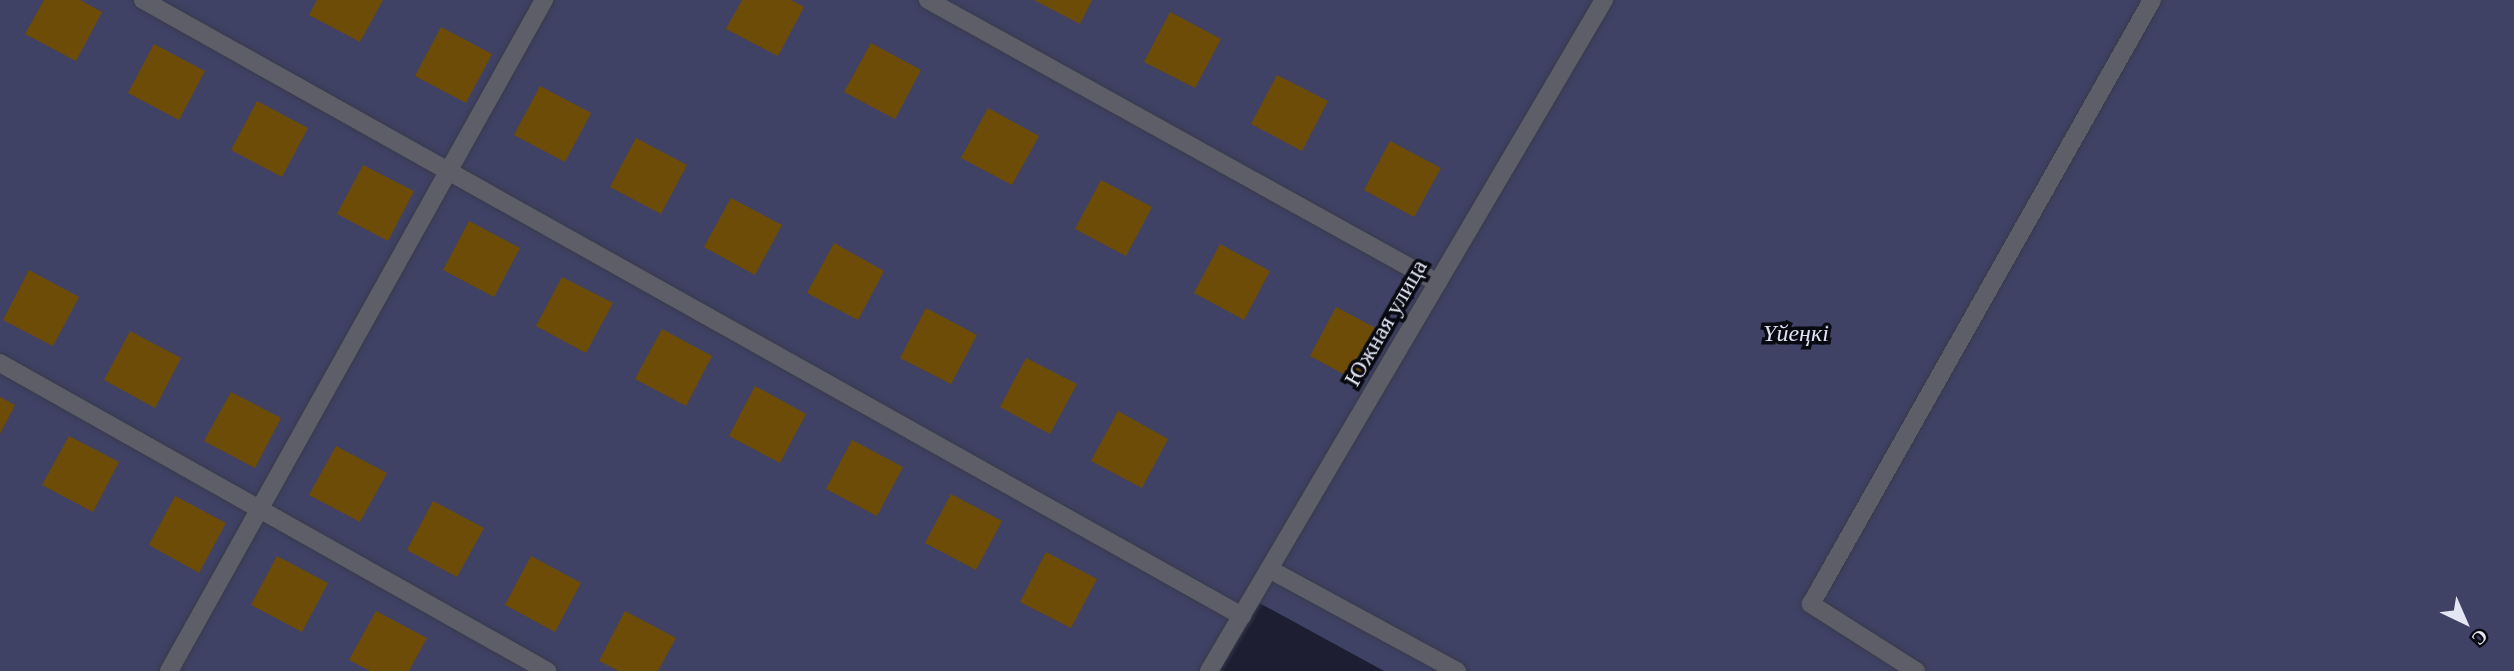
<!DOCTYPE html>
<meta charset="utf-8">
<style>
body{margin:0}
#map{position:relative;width:2514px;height:671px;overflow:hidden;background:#1d1e31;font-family:Georgia,serif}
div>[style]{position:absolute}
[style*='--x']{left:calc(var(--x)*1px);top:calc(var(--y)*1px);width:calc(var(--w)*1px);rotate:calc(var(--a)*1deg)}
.green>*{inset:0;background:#3f4264}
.building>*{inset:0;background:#6d4c07}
.roads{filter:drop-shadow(0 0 2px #393a4c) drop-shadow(0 0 2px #393a4c)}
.lane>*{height:18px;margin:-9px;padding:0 9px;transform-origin:9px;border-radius:9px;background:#5d5e68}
span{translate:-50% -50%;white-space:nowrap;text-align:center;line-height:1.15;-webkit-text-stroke:7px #080911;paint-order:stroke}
.street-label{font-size:24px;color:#e4e6f3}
.park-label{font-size:24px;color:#dfe1f3;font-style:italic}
.north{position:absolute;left:2430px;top:587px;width:70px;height:70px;-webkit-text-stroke:5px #080911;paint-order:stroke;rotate:136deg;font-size:19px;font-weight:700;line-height:28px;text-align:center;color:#e4e6f3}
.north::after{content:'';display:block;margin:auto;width:24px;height:32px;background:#e4e6f3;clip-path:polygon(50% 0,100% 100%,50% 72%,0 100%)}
</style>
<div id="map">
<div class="green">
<div style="clip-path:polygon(0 0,2514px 0,2514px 671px,1384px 671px,1252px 599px,1209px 671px,0 671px)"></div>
</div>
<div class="building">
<div style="clip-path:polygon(44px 0,80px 0,102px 12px,76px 61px,25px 34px)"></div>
<div style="clip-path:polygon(317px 0,383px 0,360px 42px,309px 15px)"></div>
<div style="clip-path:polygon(742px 0,791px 0,804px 7px,778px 56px,726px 29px)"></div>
<div style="clip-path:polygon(1034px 0,1092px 0,1080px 24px)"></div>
<div style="clip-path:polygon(1170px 12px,1221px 39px,1195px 88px,1144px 62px)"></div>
<div style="clip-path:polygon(441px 27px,492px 54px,466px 103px,415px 76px)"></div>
<div style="clip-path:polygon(871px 43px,921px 70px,895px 119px,844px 92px)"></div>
<div style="clip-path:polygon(154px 44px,205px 71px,179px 120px,128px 93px)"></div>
<div style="clip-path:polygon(1277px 75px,1328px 101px,1302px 151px,1251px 124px)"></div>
<div style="clip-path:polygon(540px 86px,591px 113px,565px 162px,514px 135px)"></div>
<div style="clip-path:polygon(257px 101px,308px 128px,282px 177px,231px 150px)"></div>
<div style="clip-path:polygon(988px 108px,1039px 136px,1012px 185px,961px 158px)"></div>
<div style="clip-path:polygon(636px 138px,687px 165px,661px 214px,610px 187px)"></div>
<div style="clip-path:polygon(1390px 141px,1441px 168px,1414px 217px,1364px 190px)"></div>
<div style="clip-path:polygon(363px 165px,414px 191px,388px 241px,337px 214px)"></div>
<div style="clip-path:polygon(1101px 180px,1152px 207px,1126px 256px,1075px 229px)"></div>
<div style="clip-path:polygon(731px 198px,782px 225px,755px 275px,704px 247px)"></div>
<div style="clip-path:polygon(469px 221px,520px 248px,494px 297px,443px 270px)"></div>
<div style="clip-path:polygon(834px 243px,884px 271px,858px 320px,807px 293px)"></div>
<div style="clip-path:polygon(1220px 244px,1270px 271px,1244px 320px,1194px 293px)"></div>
<div style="clip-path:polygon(29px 270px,79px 297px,53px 346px,3px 320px)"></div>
<div style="clip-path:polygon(562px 277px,613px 303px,586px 353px,536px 326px)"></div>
<div style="clip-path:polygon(1336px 307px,1387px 334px,1360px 383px,1310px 356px)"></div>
<div style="clip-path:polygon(926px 308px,977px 335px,951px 384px,900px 358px)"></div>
<div style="clip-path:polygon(662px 329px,712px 356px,686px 406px,635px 379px)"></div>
<div style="clip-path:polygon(130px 331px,181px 358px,155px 408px,104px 380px)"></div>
<div style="clip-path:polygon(1026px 358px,1077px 384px,1050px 434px,1000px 407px)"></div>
<div style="clip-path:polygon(755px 386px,806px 414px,780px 463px,729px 436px)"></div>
<div style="clip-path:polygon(231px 392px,281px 418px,255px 468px,204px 441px)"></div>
<div style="clip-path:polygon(0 397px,15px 405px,0 434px)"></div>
<div style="clip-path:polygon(1118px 411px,1168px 439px,1142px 488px,1091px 461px)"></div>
<div style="clip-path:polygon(69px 436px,119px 462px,93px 512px,42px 485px)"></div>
<div style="clip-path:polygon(852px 440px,903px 467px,877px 516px,826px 489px)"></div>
<div style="clip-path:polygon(336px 446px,387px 473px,360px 522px,309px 495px)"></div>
<div style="clip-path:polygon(951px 494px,1002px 521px,976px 570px,925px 543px)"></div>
<div style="clip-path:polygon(175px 496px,226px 523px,199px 573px,149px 545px)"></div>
<div style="clip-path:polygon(433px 501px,484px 528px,457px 577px,407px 550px)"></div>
<div style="clip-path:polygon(1046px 552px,1097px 579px,1071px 628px,1020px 602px)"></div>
<div style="clip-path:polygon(277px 556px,328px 583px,302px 632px,251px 605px)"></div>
<div style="clip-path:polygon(531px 556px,581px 583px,555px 632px,505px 605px)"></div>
<div style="clip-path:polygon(376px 611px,427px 638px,409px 671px,370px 671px,349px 660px)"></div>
<div style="clip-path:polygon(625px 611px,676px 638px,658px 671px,619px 671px,599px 661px)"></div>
</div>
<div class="roads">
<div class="lane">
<div style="--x:143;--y:0;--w:1260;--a:29.27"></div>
<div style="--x:928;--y:0;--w:583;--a:29.03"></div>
<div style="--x:0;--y:363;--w:628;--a:29.38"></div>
<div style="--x:1269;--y:569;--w:214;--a:28.5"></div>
<div style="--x:169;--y:671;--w:769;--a:-60.8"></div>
<div style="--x:1209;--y:671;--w:779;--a:-59.52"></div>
<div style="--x:1916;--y:671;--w:125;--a:-147.5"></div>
<div style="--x:1811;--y:604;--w:694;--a:-60.55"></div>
</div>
</div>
<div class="street-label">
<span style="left:1386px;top:323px;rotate:-60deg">Южная улица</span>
</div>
<div class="park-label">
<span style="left:1796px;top:334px">Үйеңкі</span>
</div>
<div class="north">С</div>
</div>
